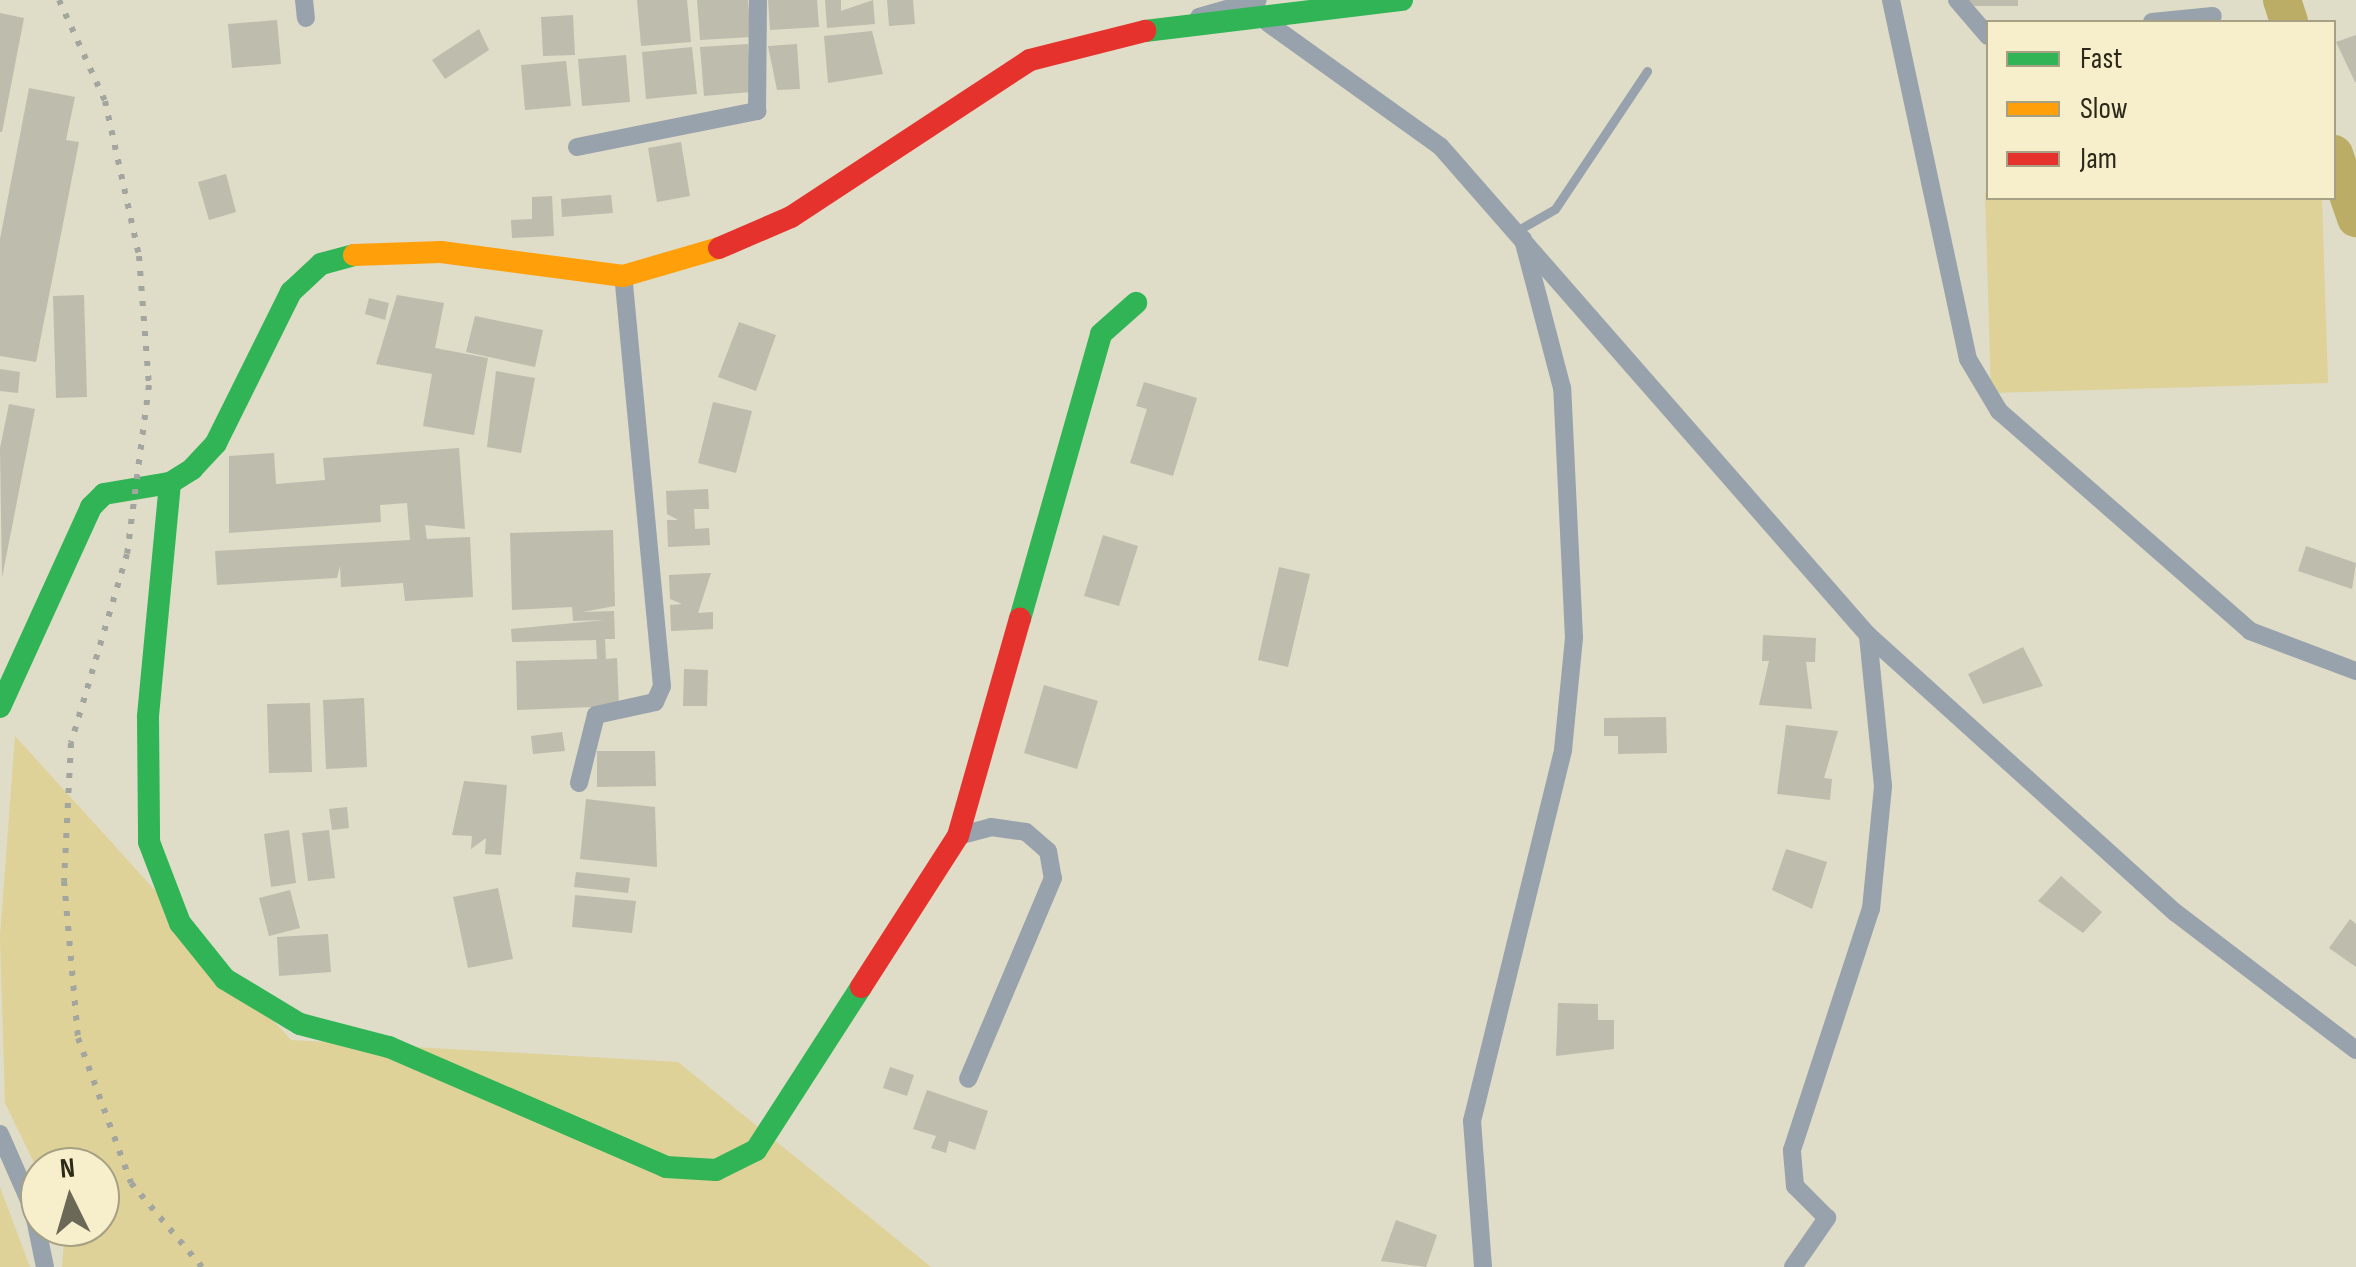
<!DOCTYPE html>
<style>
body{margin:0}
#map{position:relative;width:2356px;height:1267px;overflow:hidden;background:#dfdcc8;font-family:"Sofia Sans Condensed",sans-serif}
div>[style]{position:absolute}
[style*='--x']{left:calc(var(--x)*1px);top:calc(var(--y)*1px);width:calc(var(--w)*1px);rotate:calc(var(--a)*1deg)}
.green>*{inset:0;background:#ded298}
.river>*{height:38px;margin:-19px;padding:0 19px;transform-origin:19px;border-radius:19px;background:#bbad65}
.building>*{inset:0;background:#bebcac}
.lane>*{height:9px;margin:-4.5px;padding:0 4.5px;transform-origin:4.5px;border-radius:4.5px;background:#97a2ac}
.street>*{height:18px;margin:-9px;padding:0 9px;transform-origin:9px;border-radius:9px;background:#97a2ac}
.fast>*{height:22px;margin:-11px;padding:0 11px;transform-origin:11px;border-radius:11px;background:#30b455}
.slow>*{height:22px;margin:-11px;padding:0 11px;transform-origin:11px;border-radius:11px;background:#ff9f0a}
.jam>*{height:22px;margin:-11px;padding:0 11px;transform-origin:11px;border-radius:11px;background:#e5322d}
.rail>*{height:6px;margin-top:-3px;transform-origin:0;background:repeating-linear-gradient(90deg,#a3a59f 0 5px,transparent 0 15px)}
span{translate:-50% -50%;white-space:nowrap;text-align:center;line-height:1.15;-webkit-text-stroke:8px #f7efcb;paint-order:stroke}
.legend{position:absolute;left:1986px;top:20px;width:350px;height:180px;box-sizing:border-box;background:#f7efcb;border:2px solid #a6a085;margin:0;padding:12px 18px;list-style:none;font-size:30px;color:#2c291b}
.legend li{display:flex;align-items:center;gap:20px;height:50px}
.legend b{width:50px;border:2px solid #a6a085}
.north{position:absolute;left:20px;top:1147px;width:100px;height:100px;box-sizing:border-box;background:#f7efcb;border:2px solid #a6a085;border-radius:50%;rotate:355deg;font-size:28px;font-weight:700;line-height:40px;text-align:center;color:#2c291b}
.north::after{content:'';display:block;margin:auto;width:35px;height:45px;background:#6b6858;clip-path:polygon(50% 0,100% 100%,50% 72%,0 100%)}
</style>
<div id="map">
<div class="green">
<div style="clip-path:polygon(1985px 192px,2322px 198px,2328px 383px,1991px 393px)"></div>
<div style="clip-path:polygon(15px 736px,291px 1040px,678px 1062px,931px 1267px,62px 1267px,65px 1227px,100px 1227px,100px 1167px,40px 1167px,40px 1175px,5px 1103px,0 937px)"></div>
<div style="clip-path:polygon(0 1187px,30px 1267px,0 1267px)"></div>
</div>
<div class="river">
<div style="--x:2282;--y:0;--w:23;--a:72"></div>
<div style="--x:2334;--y:154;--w:68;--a:71"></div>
</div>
<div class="building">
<div style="clip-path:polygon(637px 0,687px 0,691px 42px,641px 46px)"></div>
<div style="clip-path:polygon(697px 0,748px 0,751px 37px,700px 40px)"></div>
<div style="clip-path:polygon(768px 0,817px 0,819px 27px,770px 30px)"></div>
<div style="clip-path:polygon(825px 0,841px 0,841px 11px,873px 0,875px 24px,827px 28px)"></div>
<div style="clip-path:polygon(887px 0,913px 0,915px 24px,889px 26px)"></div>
<div style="clip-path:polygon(1968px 0,2018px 0,2018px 6px,1968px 6px)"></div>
<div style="clip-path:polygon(0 13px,24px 18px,2px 132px,0 132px)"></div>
<div style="clip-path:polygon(573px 15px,575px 55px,543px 56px,541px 17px)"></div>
<div style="clip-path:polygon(277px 20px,281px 64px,232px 68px,228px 24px)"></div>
<div style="clip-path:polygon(479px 29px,489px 50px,445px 79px,432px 60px)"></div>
<div style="clip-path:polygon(872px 31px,883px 74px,828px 83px,824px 36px)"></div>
<div style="clip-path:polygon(2356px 35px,2356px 82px,2355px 82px,2336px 42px)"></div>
<div style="clip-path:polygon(748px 44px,751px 92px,704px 96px,700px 47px)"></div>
<div style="clip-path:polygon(797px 44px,800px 89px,777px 90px,768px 46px)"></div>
<div style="clip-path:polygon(692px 47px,697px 94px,646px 99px,642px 52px)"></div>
<div style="clip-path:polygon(626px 55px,630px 102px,582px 106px,578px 59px)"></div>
<div style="clip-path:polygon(566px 61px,571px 106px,525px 110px,521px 65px)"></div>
<div style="clip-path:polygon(29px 88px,75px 97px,66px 140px,79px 142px,36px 362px,0 356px,0 239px)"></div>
<div style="clip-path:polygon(681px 142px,690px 196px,657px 202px,648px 148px)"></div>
<div style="clip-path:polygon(226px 174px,236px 212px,209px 220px,198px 182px)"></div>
<div style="clip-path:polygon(611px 195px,613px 213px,562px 217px,561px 199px)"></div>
<div style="clip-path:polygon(552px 196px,554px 236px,512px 238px,511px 220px,532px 219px,532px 197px)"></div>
<div style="clip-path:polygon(84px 295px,87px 397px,56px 398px,53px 296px)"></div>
<div style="clip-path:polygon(397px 295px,444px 303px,435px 348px,488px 358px,474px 435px,423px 426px,432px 374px,376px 364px)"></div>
<div style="clip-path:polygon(369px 298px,389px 303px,385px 320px,365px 314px)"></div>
<div style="clip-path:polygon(475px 316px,543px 330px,535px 367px,466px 352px)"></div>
<div style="clip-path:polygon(739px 322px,776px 335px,756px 391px,718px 377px)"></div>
<div style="clip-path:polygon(0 369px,20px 372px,18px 393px,0 391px)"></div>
<div style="clip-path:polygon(496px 371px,535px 378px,521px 453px,487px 447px)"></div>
<div style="clip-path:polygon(1144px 382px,1197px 398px,1173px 476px,1130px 463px,1147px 409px,1136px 406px)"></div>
<div style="clip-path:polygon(713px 402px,752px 411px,736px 473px,698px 463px)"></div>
<div style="clip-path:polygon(9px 404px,35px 409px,2px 578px,0 448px)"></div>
<div style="clip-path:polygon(459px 448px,465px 529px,425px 525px,427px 539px,470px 537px,473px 597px,405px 601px,403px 583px,341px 587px,340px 566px,337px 578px,217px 585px,215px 551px,410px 540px,407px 503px,380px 505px,381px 522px,229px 533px,229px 456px,274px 453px,276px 484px,325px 480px,323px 458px)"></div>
<div style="clip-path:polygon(708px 489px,709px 509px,694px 509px,695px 529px,709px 528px,710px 545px,668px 547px,667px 520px,678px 520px,667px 514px,666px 491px)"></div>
<div style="clip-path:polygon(613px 530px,615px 606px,582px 612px,614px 611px,615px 639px,605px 639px,606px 659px,617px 658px,619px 706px,517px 710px,516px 661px,597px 659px,596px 640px,512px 642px,511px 629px,605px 620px,573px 621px,572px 607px,512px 610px,510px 533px)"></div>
<div style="clip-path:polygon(1103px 535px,1138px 546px,1119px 606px,1084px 596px)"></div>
<div style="clip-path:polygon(2306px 546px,2356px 563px,2352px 589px,2298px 571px)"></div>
<div style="clip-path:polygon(1279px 567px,1310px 574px,1288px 667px,1258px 660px)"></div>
<div style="clip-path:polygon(711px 573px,698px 613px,713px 612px,713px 629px,671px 631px,670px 605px,682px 604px,670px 599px,669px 575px)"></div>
<div style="clip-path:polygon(1763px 635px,1816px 638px,1815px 662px,1806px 662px,1812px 709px,1759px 705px,1769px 661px,1762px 661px)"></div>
<div style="clip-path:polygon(2023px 647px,2043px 686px,1983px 704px,1968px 674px)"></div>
<div style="clip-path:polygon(684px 669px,708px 670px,707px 706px,683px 706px)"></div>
<div style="clip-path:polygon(1044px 685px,1098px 701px,1077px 769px,1024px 753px)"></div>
<div style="clip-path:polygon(364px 698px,367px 767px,326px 769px,323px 700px)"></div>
<div style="clip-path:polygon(310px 703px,312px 772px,269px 773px,267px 704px)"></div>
<div style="clip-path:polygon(1666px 717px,1667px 753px,1618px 754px,1618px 736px,1604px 736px,1604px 718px)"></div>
<div style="clip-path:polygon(1786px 725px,1838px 731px,1824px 778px,1832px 779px,1830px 800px,1777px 794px)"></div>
<div style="clip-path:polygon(562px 732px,565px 751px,533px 754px,531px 736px)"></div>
<div style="clip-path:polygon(597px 751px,655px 751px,656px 786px,597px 787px)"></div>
<div style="clip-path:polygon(464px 781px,507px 785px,501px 855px,485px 854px,486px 838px,471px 849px,472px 836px,452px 835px)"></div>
<div style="clip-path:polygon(586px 799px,655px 807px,657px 867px,580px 859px)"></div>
<div style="clip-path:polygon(347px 807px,349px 828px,332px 830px,329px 809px)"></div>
<div style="clip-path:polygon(289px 830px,296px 883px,271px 887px,264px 834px)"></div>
<div style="clip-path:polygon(329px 830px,335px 878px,308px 881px,302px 833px)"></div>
<div style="clip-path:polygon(1786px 849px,1827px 862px,1812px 909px,1772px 890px)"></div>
<div style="clip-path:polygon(576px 872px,630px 878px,628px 893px,574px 887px)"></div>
<div style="clip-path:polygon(2061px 876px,2102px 912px,2083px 933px,2038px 901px)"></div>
<div style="clip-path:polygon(498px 888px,513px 959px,468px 968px,453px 897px)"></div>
<div style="clip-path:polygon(290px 890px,300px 928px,269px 936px,259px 898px)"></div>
<div style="clip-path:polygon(575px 895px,636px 901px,632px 933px,572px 927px)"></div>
<div style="clip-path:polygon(2350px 919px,2356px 924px,2356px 967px,2329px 948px)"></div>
<div style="clip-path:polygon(328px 934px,331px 972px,279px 976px,277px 937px)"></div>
<div style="clip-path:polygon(1558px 1003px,1598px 1004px,1598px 1020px,1614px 1020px,1614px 1049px,1556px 1056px)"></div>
<div style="clip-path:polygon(890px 1067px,914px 1075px,907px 1096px,883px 1088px)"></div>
<div style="clip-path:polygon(927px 1090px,988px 1111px,975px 1150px,949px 1141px,946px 1153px,931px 1148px,936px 1136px,913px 1129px)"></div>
<div style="clip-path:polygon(1396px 1220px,1437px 1235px,1426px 1267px,1381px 1261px)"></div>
</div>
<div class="lane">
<div style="--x:1520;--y:229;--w:40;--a:-29.7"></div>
<div style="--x:1555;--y:209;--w:166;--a:-56.3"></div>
</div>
<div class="street">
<div style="--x:304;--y:0;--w:18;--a:84"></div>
<div style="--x:1891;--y:0;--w:367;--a:77.9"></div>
<div style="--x:1968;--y:359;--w:61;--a:59.2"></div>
<div style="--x:1999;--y:411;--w:334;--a:41.2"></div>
<div style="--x:2250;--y:631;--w:113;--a:20.7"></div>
<div style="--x:1957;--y:0;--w:48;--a:49.3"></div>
<div style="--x:1199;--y:17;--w:61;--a:-16.1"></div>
<div style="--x:2152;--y:22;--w:61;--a:-5.6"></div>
<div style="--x:1268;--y:23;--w:211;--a:35.6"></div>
<div style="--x:1440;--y:146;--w:650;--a:48.81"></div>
<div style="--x:1868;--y:635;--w:415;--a:42.1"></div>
<div style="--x:2176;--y:913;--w:226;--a:37.3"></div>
<div style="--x:577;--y:147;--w:184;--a:-11.3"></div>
<div style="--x:757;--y:111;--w:111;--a:-89.5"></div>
<div style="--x:579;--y:783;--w:70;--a:-76"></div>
<div style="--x:596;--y:715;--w:60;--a:-12.4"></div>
<div style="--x:655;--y:702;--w:17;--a:-66"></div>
<div style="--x:662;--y:686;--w:412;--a:-95.4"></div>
<div style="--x:958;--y:836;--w:34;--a:-15"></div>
<div style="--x:991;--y:827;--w:35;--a:8"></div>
<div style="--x:1026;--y:832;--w:29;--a:41"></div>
<div style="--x:1048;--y:851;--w:27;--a:80"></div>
<div style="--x:1053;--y:878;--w:218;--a:112.9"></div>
<div style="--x:0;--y:1134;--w:82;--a:66.3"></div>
<div style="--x:33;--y:1209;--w:59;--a:78.3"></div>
<div style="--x:1483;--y:1267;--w:146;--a:-94.3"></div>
<div style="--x:1472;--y:1121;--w:382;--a:-76.2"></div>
<div style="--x:1563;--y:750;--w:113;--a:-84.4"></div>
<div style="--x:1574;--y:638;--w:250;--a:-92.7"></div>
<div style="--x:1562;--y:388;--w:154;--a:-104.7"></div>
<div style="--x:1793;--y:1267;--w:60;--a:-55.2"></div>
<div style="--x:1827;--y:1218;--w:45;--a:-135"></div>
<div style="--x:1795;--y:1186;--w:36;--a:-95"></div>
<div style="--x:1792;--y:1150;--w:254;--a:-71.9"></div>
<div style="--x:1871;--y:909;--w:124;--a:-84.4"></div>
<div style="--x:1883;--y:786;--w:152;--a:-95.7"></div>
</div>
<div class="fast">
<div style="--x:1145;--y:31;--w:259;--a:-6.9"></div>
<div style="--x:170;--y:483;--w:235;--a:95.4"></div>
<div style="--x:148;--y:717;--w:125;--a:89.5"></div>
<div style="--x:149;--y:842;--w:87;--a:69.1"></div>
<div style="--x:180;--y:923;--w:72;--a:51.2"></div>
<div style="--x:225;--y:979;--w:87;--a:31"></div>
<div style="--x:300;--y:1024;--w:92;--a:14.5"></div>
<div style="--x:389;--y:1047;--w:302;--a:23.4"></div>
<div style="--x:666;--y:1167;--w:50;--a:3.4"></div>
<div style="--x:716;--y:1170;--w:45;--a:-26.6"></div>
<div style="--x:756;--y:1150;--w:194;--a:-57.2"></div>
<div style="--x:1020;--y:619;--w:296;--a:-74.1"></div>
<div style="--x:1101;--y:334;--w:47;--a:-41.5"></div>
<div style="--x:0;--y:707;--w:220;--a:-65.5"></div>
<div style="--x:91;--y:507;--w:18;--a:-45"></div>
<div style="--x:104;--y:494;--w:67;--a:-9.5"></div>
<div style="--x:170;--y:483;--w:26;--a:-32"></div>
<div style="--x:192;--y:469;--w:35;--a:-47"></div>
<div style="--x:216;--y:443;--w:169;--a:-63.6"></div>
<div style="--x:291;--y:292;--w:41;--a:-43"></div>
<div style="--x:321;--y:264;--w:34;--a:-15"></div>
</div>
<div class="slow">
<div style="--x:354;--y:255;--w:87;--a:-2"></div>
<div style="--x:441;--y:252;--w:184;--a:7.5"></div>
<div style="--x:623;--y:276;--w:100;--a:-16.3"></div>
</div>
<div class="jam">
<div style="--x:719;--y:248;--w:78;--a:-23.3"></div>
<div style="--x:791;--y:217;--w:286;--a:-33.3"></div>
<div style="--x:1030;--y:60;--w:119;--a:-14.2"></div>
<div style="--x:861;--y:987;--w:179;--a:-57.3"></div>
<div style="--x:958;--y:836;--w:226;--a:-74.1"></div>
</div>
<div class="rail">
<div style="--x:59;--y:0;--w:111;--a:65.5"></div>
<div style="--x:105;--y:101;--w:159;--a:77.6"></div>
<div style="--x:139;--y:256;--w:129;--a:85.6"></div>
<div style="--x:149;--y:385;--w:170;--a:97.4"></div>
<div style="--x:127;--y:554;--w:197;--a:106.5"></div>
<div style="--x:71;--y:743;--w:138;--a:92.9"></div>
<div style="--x:64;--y:881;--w:158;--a:84.9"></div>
<div style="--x:78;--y:1038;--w:154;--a:69.9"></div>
<div style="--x:131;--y:1183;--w:110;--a:49.8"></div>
</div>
<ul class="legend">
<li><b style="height:12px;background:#30b455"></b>Fast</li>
<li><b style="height:12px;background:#ff9f0a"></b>Slow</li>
<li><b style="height:12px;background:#e5322d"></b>Jam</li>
</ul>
<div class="north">N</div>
</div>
